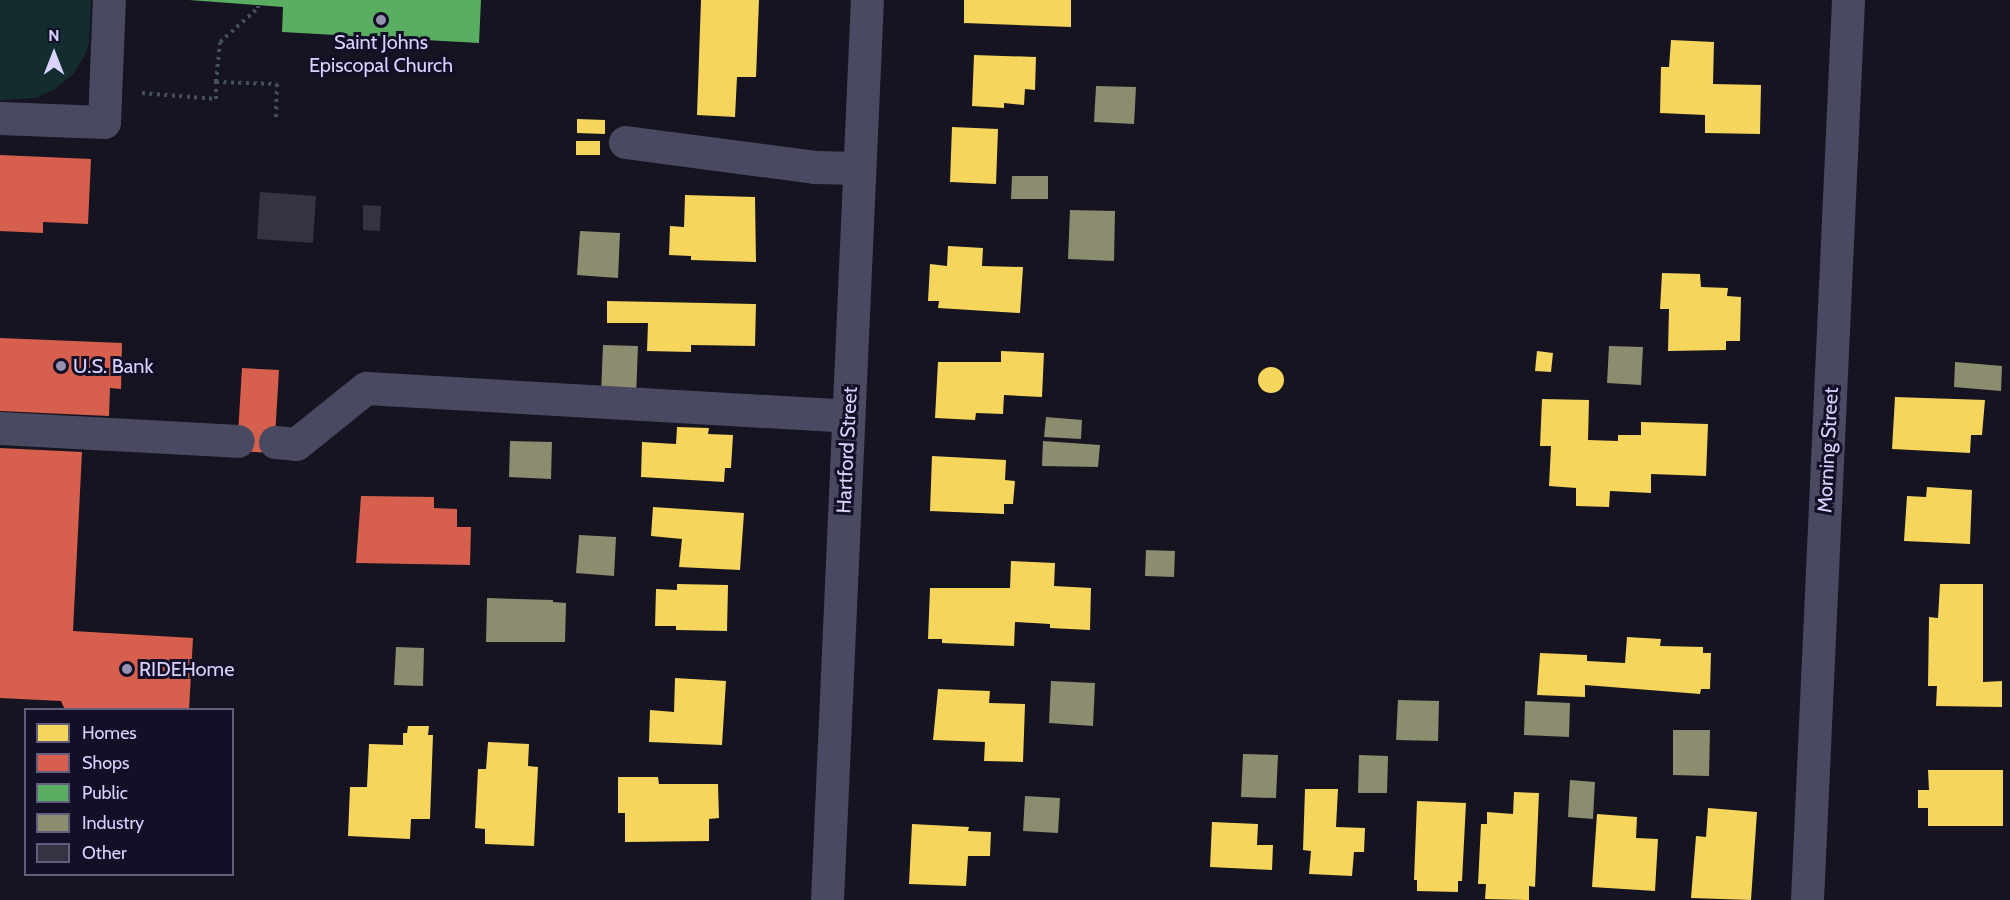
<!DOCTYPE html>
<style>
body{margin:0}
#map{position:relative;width:2010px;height:900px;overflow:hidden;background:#161421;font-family:Cabin,sans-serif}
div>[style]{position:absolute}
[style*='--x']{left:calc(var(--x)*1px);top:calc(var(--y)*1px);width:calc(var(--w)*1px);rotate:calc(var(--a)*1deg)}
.green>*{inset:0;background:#132c2d}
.homes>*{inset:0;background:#f6d55c}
.round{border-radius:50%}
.shops>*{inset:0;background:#d6604d}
.public>*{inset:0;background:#5aae61}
.industry>*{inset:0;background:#8c8c6e}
.building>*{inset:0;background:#343243}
.path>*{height:4px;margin-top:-2px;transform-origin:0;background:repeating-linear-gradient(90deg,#44505f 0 3px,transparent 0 7.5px)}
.minor>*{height:33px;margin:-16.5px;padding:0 16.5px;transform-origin:16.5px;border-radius:16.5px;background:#4a4962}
.dots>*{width:16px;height:16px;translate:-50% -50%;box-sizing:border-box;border:3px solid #130f26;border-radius:50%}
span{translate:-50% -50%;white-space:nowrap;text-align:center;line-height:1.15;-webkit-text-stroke:6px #130f26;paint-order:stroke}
.poi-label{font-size:20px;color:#d9d4ff}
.left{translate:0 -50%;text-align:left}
.street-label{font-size:20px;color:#d9d4ff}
.legend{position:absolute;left:24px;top:708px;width:210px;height:168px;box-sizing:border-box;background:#130f26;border:2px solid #625e7d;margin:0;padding:8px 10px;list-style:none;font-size:18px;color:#d9d4ff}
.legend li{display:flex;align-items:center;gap:12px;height:30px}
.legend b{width:30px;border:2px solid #625e7d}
.north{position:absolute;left:24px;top:24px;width:60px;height:60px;-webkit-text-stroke:4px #130f26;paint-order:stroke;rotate:0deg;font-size:16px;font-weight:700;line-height:24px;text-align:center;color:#d9d4ff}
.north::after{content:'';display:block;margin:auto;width:21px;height:27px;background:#d9d4ff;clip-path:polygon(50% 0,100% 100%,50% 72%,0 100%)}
</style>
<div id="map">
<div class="green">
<div style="clip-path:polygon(0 0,91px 0,89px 43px,84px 57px,73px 74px,55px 89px,36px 98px,0 100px)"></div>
</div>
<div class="homes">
<div style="clip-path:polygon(701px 0,759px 0,756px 77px,737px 77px,735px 117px,697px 115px)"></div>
<div style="clip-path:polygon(964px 0,1071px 0,1071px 27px,964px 23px)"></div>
<div style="clip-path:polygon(1671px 40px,1714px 42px,1713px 84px,1761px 85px,1760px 134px,1705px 133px,1705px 115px,1660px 113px,1661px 67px,1669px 67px)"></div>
<div style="clip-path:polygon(974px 55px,1036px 57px,1035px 90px,1025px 89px,1024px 105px,1004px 103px,1004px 108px,972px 106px)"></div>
<div style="clip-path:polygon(577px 119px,605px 120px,605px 134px,577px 133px)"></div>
<div style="clip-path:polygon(952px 127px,998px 129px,996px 184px,950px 182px)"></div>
<div style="clip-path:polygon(576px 141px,600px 141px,600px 155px,576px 155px)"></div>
<div style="clip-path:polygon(685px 195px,755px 197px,756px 262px,691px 260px,691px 256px,669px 255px,670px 226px,684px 227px)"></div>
<div style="clip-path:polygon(948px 246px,983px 248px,982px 266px,1023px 267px,1020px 313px,938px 308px,939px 301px,928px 301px,930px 264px,947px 266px)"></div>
<div style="clip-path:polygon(1662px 273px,1700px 274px,1701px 287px,1728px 288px,1727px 296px,1741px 297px,1740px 341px,1726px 341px,1726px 350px,1668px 351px,1669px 309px,1660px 309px)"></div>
<div style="clip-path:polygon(607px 301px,756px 304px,755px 346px,691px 345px,691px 352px,647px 351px,648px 323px,607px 323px)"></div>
<div style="clip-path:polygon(1001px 351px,1044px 353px,1042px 397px,1004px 395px,1003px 414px,976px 413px,975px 420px,935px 418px,938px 362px,1001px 362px)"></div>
<div style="clip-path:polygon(1537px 351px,1553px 353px,1551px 372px,1535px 371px)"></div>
<div class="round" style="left:1258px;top:367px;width:26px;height:26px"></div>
<div style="clip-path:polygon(1895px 397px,1985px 400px,1982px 435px,1971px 435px,1970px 453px,1892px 449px)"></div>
<div style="clip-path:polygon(1542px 399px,1589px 400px,1588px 440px,1618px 441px,1618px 435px,1641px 435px,1641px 422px,1708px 424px,1706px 476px,1651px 474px,1651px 493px,1610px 491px,1609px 507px,1576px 506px,1576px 488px,1549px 486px,1551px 446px,1540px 446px)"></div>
<div style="clip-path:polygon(677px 427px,709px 428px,708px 434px,733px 435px,731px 468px,725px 468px,724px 482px,641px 477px,642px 442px,676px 444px)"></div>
<div style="clip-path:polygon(932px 456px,1006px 460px,1005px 480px,1015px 481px,1013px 504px,1004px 504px,1004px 514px,930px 511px)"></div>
<div style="clip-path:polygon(1927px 487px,1972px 490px,1970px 544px,1904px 541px,1907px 496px,1926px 497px)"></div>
<div style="clip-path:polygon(653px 507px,744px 513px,740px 570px,679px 567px,682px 539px,651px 536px)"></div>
<div style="clip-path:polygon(1011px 561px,1055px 563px,1054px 586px,1091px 588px,1090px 630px,1050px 628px,1050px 624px,1015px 622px,1014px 646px,942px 643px,942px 639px,928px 639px,930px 588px,1010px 588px)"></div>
<div style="clip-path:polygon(677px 584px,728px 585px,727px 631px,676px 630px,676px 626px,655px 626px,656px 589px,677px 590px)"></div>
<div style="clip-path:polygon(1940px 584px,1983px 584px,1983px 682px,2002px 681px,2002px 707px,1936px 706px,1937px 686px,1928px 686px,1929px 617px,1938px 618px)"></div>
<div style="clip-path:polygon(1627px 637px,1661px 639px,1660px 646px,1703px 647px,1703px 653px,1711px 653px,1710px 689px,1701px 689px,1700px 694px,1585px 685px,1585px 697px,1537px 695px,1540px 653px,1587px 655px,1587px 661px,1625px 663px)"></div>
<div style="clip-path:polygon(675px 678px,726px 681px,722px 745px,649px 742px,650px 710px,674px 712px)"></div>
<div style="clip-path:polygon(938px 689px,990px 691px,989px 703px,1025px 704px,1023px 762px,984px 761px,985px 742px,933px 740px)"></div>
<div style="clip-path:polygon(408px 726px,429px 726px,428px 735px,433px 735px,430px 819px,411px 819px,410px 839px,348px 836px,350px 787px,367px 787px,369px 744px,403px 745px,403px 733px,407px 733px)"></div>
<div style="clip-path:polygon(488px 742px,529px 744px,528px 766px,538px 767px,534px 846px,485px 844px,485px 829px,475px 828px,478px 769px,486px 769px)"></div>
<div style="clip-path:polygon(1928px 770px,2003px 770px,2003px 826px,1928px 826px,1928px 808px,1918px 808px,1918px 790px,1929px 790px)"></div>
<div style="clip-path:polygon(618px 777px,658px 777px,659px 784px,718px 784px,719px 818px,709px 819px,709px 841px,625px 842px,625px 813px,618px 813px)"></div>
<div style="clip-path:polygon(1305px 789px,1338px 789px,1336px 827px,1365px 828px,1364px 852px,1354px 852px,1352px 876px,1309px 874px,1311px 851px,1303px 850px)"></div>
<div style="clip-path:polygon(1514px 792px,1539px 793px,1535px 887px,1529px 886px,1529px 900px,1485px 899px,1486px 884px,1478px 884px,1481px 824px,1487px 824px,1487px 812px,1513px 814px)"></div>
<div style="clip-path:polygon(1417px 801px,1466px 803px,1462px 881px,1458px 881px,1458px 892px,1417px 891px,1417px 880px,1414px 880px)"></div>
<div style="clip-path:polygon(1708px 808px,1757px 812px,1751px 900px,1691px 898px,1696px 836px,1706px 837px)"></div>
<div style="clip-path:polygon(1597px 814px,1637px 817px,1636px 838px,1658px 839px,1655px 891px,1592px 887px)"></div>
<div style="clip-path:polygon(1212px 822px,1258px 824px,1257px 845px,1273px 845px,1272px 870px,1210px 867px)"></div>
<div style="clip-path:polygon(912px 824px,969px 827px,968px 831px,991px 832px,990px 856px,968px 856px,966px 886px,909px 884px)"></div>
</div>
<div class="shops">
<div style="clip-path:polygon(0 155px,91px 159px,88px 224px,43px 222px,43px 233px,0 231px)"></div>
<div style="clip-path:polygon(0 338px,122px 343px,121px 389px,110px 388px,109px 416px,0 411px)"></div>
<div style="clip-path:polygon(242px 368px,279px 370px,274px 453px,237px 451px)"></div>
<div style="clip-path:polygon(0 448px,82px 452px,73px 631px,193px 638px,189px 710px,65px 710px,61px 701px,0 698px)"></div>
<div style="clip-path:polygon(361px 496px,434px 497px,434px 508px,457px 509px,457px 527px,471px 527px,470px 565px,356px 563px)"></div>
</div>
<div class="public">
<div style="clip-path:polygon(189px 0,481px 0,479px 43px,282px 32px,283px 7px)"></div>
</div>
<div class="industry">
<div style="clip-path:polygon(1096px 86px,1136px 87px,1134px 124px,1094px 122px)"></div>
<div style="clip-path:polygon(1012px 176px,1048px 176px,1048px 199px,1011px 199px)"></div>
<div style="clip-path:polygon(1070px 210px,1115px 211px,1114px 261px,1068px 259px)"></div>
<div style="clip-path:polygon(580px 231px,620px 233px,618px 278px,577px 275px)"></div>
<div style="clip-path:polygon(603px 345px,638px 346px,636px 397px,601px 395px)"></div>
<div style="clip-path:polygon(1609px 346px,1643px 347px,1641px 385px,1607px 383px)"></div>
<div style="clip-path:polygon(1955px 362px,2002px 366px,2001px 391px,1954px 387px)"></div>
<div style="clip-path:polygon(1046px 417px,1082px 420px,1081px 439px,1044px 437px)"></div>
<div style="clip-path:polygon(510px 441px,552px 442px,551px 479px,509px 477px)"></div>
<div style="clip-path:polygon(1043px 441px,1100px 445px,1098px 467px,1042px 466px)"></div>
<div style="clip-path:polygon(579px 535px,616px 537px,614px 576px,576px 573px)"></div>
<div style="clip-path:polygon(1146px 550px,1175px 551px,1174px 577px,1145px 576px)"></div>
<div style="clip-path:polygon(487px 598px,553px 600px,553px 602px,566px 603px,565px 642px,486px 642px)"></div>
<div style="clip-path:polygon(396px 647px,424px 648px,423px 686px,394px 685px)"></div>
<div style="clip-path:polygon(1051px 681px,1095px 683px,1093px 726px,1049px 723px)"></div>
<div style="clip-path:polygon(1398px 700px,1439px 701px,1438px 741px,1396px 740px)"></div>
<div style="clip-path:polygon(1525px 701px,1570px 703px,1569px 737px,1524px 735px)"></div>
<div style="clip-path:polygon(1673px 730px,1710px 730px,1709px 776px,1673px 775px)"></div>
<div style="clip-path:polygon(1243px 754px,1278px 755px,1276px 798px,1241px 797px)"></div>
<div style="clip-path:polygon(1359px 755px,1388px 756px,1387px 793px,1358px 793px)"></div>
<div style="clip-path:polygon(1570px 780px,1595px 782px,1593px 819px,1568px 817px)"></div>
<div style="clip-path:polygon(1025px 796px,1060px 798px,1058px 833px,1023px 831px)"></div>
</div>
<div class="building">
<div style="clip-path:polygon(260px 192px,316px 196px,313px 243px,257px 239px)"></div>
<div style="clip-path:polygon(363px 205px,381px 206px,380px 231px,363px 230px)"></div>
</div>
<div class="path">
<div style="--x:216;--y:82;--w:40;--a:-84.3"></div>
<div style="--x:220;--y:42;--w:51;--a:-41.8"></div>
<div style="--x:258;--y:8;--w:2;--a:-90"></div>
<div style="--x:142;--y:93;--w:74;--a:4.6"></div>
<div style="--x:216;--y:99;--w:17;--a:-90"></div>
<div style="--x:216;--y:82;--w:61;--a:1.9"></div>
<div style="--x:277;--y:84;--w:34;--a:92"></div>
</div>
<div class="minor">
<div style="--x:0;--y:118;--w:104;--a:2.2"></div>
<div style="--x:104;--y:122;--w:122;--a:-87.7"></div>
<div style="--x:625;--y:142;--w:191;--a:7.5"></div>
<div style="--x:814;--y:167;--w:45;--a:1.3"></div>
<div style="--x:0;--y:428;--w:238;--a:3.1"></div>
<div style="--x:275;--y:442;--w:21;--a:5"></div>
<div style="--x:296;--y:444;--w:90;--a:-38.7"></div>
<div style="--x:366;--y:388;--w:483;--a:3.3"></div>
<div style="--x:827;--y:900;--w:901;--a:-87.46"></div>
<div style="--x:1807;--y:900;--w:901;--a:-87.39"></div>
</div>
<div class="dots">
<div style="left:381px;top:20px;background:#9591b1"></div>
<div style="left:61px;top:366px;background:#9591b1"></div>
<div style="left:127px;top:669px;background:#9591b1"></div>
</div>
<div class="poi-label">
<span style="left:381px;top:54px">Saint Johns<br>Episcopal Church</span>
<span class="left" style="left:73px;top:366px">U.S. Bank</span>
<span class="left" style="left:139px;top:669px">RIDEHome</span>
</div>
<div class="street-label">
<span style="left:847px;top:450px;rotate:-87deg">Hartford Street</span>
<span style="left:1828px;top:450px;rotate:-87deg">Morning Street</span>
</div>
<ul class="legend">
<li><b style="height:16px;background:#f6d55c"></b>Homes</li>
<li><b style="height:16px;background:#d6604d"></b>Shops</li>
<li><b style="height:16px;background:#5aae61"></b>Public</li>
<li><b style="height:16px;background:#8c8c6e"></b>Industry</li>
<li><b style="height:16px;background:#343243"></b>Other</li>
</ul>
<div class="north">N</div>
</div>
